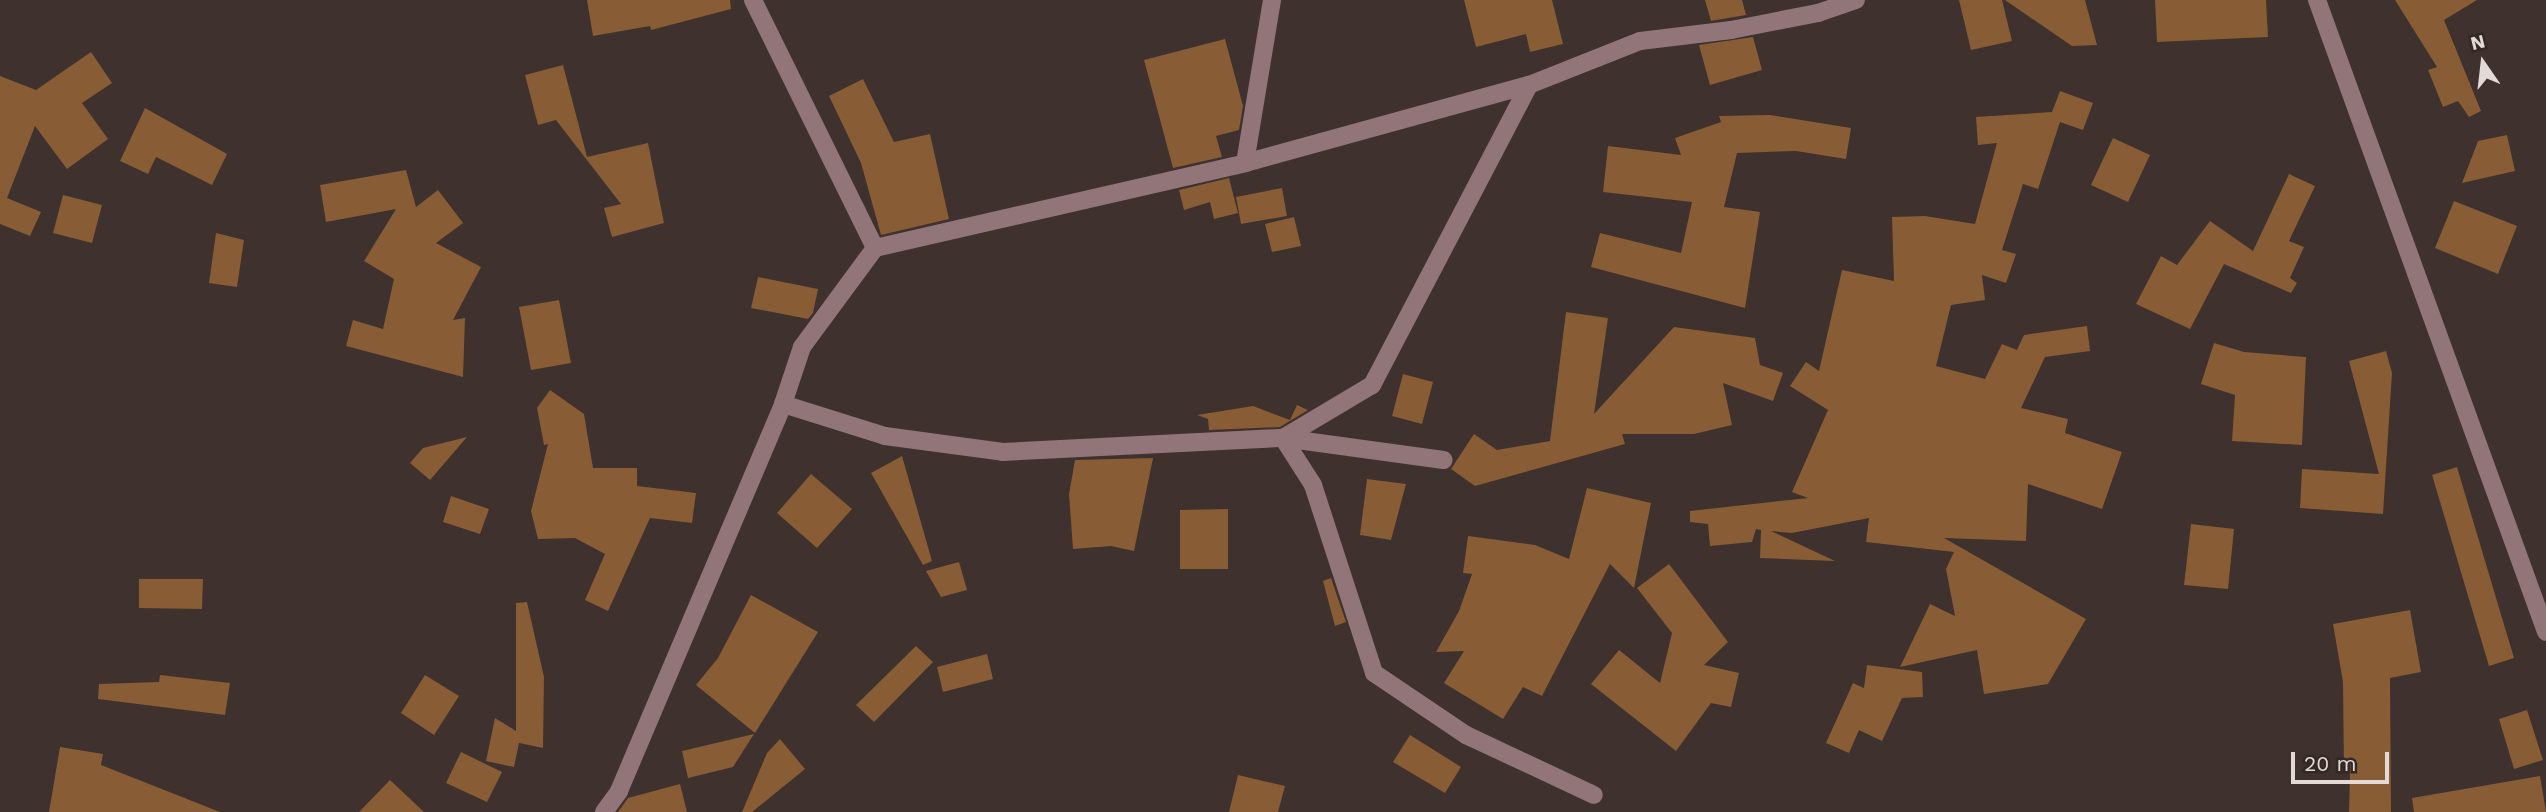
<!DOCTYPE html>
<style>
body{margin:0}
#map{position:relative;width:2546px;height:812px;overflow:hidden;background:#3e312e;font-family:"Work Sans",sans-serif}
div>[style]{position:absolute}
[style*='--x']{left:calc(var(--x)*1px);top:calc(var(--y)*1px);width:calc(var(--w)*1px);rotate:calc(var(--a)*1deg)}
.building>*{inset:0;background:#885c34}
.minor>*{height:18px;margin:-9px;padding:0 9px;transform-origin:9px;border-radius:9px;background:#917579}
span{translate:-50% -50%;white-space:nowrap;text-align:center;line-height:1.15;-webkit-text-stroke:5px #342824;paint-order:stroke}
.north{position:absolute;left:2448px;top:28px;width:70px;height:70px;-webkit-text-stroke:5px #342824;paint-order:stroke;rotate:346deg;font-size:19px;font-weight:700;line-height:28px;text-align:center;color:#e3dad8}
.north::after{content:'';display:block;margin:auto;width:24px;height:32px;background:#e3dad8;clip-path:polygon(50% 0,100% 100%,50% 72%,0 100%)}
.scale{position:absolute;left:2291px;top:752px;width:98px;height:32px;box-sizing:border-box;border:4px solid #e3dad8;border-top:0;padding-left:9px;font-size:21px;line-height:24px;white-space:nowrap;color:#e3dad8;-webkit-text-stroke:5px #342824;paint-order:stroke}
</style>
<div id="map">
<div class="building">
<div style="clip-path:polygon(587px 0,730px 0,731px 9px,651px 30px,650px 26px,593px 36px)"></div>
<div style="clip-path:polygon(1464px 0,1552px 0,1563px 44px,1530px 52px,1526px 34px,1476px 47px)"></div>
<div style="clip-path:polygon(1705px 0,1742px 0,1746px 15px,1711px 21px)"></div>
<div style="clip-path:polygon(1959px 0,2002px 0,2012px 41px,1971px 50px)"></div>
<div style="clip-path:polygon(2005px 0,2085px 0,2097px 45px,2072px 46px)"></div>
<div style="clip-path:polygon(2155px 0,2266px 0,2268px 37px,2157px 42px)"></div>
<div style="clip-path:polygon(2395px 0,2477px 0,2444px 20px,2481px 111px,2469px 117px,2458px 101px,2443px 107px,2428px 70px,2437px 67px)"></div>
<div style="clip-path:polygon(1753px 37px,1762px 70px,1710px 85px,1699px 45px)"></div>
<div style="clip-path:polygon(1225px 39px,1243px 106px,1239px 130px,1216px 136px,1222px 157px,1173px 168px,1144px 60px)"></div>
<div style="clip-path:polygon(91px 52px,112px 83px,82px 103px,108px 139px,67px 169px,35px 126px,7px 198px,41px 212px,30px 236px,0 224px,0 76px,36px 90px)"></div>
<div style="clip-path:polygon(563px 65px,587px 157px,648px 143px,664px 223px,612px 237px,604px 208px,621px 204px,556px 120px,538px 125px,525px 75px)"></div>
<div style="clip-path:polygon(863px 79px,894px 142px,930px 134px,949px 219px,881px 235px,861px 163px,829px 96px)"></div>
<div style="clip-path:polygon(2060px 91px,2093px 103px,2083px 130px,2060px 122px,2038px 189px,2023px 184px,2002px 250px,2016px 254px,2006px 283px,1982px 275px,1985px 300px,1951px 305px,1936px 366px,1985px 379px,2002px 344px,2017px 350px,2024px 335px,2087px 326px,2090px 351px,2045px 357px,2021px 408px,2068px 419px,2065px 433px,2122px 452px,2102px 509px,2028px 484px,2026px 541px,1944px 538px,2086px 619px,2048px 684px,1984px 694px,1977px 650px,1900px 667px,1930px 604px,1955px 616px,1946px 569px,1954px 552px,1866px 542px,1869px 518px,1792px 533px,1771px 531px,1835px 561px,1760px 558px,1761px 530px,1756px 529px,1752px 542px,1710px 546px,1708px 524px,1690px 522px,1690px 511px,1808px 498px,1792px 492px,1828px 410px,1790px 386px,1806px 362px,1819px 371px,1842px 270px,1894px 281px,1892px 217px,1925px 216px,1975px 224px,1997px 143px,1978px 145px,1976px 117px,2052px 112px)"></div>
<div style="clip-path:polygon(145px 108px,227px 154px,212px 185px,156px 157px,148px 174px,120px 161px)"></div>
<div style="clip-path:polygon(1770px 115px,1851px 128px,1846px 159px,1796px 151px,1737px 153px,1724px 207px,1760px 212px,1745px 308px,1591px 267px,1600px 233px,1681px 253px,1692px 202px,1603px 192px,1608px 146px,1681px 155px,1675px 138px,1721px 122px,1719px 116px)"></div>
<div style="clip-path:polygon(2507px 135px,2515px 171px,2462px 183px,2478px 141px)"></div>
<div style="clip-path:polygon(2113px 138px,2150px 155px,2128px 202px,2091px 185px)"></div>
<div style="clip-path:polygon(406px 170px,416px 207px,438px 190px,463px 223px,436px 243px,481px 267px,453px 320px,465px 318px,463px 377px,346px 346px,353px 320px,383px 329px,394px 279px,364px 261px,396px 209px,326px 222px,320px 185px)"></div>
<div style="clip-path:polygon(2289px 174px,2315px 186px,2289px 241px,2304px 247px,2290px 278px,2297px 283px,2291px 293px,2224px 264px,2190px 329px,2136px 304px,2161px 256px,2177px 265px,2210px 221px,2253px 251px)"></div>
<div style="clip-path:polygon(1229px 178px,1238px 213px,1214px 219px,1210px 202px,1184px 210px,1179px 190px)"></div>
<div style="clip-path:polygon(1282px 188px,1287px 216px,1241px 224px,1236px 197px)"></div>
<div style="clip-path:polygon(63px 195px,102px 205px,92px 243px,53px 233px)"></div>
<div style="clip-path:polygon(2454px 201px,2517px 226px,2498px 274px,2435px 248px)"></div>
<div style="clip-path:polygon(1294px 217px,1301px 246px,1272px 252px,1265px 224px)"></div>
<div style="clip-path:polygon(216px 233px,244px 240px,237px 287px,209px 283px)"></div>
<div style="clip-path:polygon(758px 277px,818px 289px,813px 313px,808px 319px,751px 308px)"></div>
<div style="clip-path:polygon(559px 300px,571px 363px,531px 370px,519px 307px)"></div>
<div style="clip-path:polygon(1566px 312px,1608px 318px,1594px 414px,1674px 327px,1755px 338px,1760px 365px,1783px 373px,1773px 401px,1723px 383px,1732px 425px,1694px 434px,1622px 434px,1625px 444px,1475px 486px,1451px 469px,1474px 434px,1497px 450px,1550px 441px)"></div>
<div style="clip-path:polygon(2214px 343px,2244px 352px,2306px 357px,2302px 445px,2232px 441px,2235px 395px,2201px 384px)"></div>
<div style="clip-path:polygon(2386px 351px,2392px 373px,2383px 514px,2300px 508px,2302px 469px,2379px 474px,2349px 361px)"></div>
<div style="clip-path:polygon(1403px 374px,1433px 382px,1422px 424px,1392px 416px)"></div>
<div style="clip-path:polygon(550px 390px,584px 414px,593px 468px,637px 468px,637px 486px,696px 493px,692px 523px,650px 518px,608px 611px,585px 600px,605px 554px,575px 538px,538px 539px,531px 511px,548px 444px,544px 445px,537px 408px)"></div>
<div style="clip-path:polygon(1297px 405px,1308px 410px,1280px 427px,1209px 430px,1208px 419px,1197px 415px,1253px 406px,1290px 420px)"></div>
<div style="clip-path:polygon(467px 437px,430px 480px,410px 463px,423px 448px)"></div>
<div style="clip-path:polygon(902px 456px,932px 561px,923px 565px,871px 473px)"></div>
<div style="clip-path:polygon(1153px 458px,1134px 551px,1111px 546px,1073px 549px,1069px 494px,1075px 460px)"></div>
<div style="clip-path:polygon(2457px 467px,2514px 658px,2489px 666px,2432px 475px)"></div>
<div style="clip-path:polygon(811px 474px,852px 509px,817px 548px,777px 513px)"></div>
<div style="clip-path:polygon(1367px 479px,1406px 484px,1391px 540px,1360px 535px)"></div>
<div style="clip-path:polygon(1587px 488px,1651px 503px,1634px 588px,1610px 564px,1542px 696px,1523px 687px,1503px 719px,1444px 683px,1464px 651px,1436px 652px,1459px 611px,1472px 574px,1463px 573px,1468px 536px,1535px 545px,1569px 559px)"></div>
<div style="clip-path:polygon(451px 496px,489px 509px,480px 534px,443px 522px)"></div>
<div style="clip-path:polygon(1228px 509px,1228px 569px,1180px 569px,1180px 510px)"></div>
<div style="clip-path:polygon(2191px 524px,2234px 529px,2228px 589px,2184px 585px)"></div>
<div style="clip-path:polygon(959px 562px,967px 590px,941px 597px,926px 571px)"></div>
<div style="clip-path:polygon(1669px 564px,1728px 642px,1704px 665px,1739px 673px,1731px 707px,1711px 703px,1676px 751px,1591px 684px,1619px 650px,1660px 683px,1672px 633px,1637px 588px)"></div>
<div style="clip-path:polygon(1331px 578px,1346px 622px,1335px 626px,1323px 581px)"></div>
<div style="clip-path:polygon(139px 579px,203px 579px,202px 609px,139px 608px)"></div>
<div style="clip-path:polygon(751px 595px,818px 632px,755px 733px,696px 685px,718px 658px)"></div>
<div style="clip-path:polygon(527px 602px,544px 677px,543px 748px,519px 743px,514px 767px,486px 761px,495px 718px,516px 731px,516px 603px)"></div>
<div style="clip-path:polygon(2410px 610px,2421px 672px,2390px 678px,2391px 812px,2349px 812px,2350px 773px,2344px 773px,2343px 682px,2333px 624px)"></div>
<div style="clip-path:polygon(916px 646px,933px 662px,874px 722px,856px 705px)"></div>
<div style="clip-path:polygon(987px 654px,993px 679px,943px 692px,937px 667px)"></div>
<div style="clip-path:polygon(1867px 665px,1922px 672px,1923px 697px,1902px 698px,1882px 741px,1859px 730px,1849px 753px,1826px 743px,1853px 683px,1864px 688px)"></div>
<div style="clip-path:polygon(160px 675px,230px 683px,225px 715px,98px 699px,99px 684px,159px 682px)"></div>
<div style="clip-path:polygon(425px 675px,459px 696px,434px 735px,401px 713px)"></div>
<div style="clip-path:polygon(2527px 710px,2543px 760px,2514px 769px,2499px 719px)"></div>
<div style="clip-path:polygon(754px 734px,733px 767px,688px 778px,682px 751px)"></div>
<div style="clip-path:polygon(1410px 735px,1461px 767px,1445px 793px,1393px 762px)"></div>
<div style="clip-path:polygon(780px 739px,805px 769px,752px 812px,742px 812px,767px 753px)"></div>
<div style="clip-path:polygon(60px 747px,103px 754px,101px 765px,220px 812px,49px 812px)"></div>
<div style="clip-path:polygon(461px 752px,502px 772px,487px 802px,446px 783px)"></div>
<div style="clip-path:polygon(1238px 775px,1285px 786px,1278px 812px,1229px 812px)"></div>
<div style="clip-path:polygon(2540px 776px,2546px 812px,2414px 812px,2412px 798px)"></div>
<div style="clip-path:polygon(390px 780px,424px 812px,359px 812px)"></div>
<div style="clip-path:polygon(680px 784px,687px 812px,618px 812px,628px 798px)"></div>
</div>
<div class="minor">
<div style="--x:753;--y:0;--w:276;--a:63.8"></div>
<div style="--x:1272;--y:0;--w:165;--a:99.4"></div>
<div style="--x:1245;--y:163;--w:295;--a:-15.4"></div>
<div style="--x:1529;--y:85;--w:339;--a:117.6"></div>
<div style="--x:1372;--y:385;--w:104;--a:149.2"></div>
<div style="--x:2317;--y:0;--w:672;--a:70.08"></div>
<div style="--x:1529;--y:85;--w:119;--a:-21.6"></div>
<div style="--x:1640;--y:41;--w:92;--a:-6.9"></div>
<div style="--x:1731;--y:30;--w:89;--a:-11.1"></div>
<div style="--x:1818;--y:13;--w:40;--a:-18.9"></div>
<div style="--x:783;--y:404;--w:107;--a:17.4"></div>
<div style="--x:885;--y:436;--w:119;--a:7.7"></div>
<div style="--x:1003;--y:452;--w:280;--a:-2.9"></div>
<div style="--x:1283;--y:438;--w:162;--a:7.8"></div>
<div style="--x:1283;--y:438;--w:56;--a:57.4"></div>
<div style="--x:1313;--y:485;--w:198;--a:72"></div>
<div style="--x:1374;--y:673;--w:111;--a:34"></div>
<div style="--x:1466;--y:735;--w:141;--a:25.1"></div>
<div style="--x:604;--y:812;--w:26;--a:-54"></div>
<div style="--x:619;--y:791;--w:420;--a:-67"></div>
<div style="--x:783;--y:404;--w:60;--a:-71.6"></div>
<div style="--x:802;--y:347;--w:123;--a:-53.6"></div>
<div style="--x:875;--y:248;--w:380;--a:-12.9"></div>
</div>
<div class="north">N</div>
<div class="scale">20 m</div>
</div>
